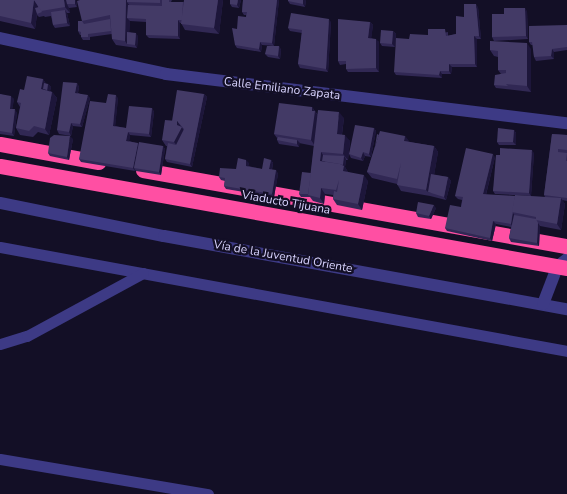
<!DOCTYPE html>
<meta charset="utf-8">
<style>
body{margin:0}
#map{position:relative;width:567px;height:494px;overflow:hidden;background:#130f26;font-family:"Nunito Sans",sans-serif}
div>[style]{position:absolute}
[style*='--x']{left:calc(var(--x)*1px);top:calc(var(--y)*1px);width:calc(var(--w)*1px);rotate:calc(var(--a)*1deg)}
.lane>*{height:11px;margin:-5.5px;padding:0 5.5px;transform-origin:5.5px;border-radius:5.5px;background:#3d3a85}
.street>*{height:12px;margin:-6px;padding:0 6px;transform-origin:6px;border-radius:6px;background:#3d3a85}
.highway>*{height:15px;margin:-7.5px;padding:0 7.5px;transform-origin:7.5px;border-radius:7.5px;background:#ff4fa3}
.highway-bridge>*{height:15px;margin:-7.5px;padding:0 7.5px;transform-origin:7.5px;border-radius:7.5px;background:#ff4fa3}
.wall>*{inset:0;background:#312854}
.shaded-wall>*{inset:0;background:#1d163a}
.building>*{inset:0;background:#433a66}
span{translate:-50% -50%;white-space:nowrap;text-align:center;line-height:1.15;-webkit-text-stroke:4.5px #130f26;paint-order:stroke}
.street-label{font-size:12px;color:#d9d4ff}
</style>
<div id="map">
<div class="lane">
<div style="--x:0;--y:247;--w:576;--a:10.39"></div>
<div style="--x:0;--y:344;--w:28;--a:-17"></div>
<div style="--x:27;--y:336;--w:132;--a:-28.5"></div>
<div style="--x:0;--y:459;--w:211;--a:9.6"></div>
</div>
<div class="street">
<div style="--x:0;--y:38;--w:170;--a:12.2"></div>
<div style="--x:166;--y:74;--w:404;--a:7"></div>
<div style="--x:0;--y:203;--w:167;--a:11.4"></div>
<div style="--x:164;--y:236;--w:410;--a:10.3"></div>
<div style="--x:543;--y:304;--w:40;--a:-69"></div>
<div style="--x:557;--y:267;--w:13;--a:-39"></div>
</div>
<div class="highway">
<div style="--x:0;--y:144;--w:100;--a:10.4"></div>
<div style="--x:143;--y:170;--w:431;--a:10.2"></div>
</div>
<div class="highway-bridge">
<div style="--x:0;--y:166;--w:576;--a:10.2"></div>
</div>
<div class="wall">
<div style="clip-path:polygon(0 0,76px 0,77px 7px,69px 8px,70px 13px,67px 13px,70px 26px,55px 28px,53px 25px,51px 16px,45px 17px,44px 16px,39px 17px,37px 15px,35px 29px,0 21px)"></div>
<div style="clip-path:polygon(80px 0,172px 0,171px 2px,183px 2px,223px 0,219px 34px,185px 30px,181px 23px,180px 23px,180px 39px,149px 38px,146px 35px,146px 22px,130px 21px,129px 32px,138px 36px,137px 48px,116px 45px,112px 39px,112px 34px,90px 37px,90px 40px,83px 40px,81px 37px,81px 35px,80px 35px,78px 31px,82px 21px)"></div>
<div style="clip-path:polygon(241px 0,239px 8px,232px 7px,230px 4px)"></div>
<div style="clip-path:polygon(243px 0,279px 0,274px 46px,262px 45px,261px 52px,237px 48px,235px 45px,237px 29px,246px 17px,246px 15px,244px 15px,242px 12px)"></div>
<div style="clip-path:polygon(306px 0,305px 7px,290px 4px,288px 1px)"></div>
<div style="clip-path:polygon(478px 7px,481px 39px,477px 39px,477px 67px,452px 67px,451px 74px,442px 74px,442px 78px,396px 75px,394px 72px,409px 39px,448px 32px,448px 36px,456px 34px,464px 17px)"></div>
<div style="clip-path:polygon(527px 11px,528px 39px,494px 41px,492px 37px,504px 14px)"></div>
<div style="clip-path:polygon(331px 22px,328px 72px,300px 68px,298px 64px,302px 33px,290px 31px,288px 28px)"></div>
<div style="clip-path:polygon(370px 22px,373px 25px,371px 38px,379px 42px,379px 72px,348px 72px,346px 69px,346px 64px,340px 65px,338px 61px)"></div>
<div style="clip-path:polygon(567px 25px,567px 50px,554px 52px,554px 59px,536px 61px,534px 57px,533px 45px,531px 45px,529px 42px)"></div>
<div style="clip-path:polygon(393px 31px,396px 34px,395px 47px,382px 46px,380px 43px)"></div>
<div style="clip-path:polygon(279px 46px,281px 50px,280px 59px,268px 57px,265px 54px)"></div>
<div style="clip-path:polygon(531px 49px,531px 92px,496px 88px,494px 85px,501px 74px,498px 70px,498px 57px,494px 56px,490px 50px)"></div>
<div style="clip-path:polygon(43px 79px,46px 84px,48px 84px,51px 87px,50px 91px,52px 92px,57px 98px,49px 135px,38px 132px,33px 137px,20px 135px,16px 128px,20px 107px,17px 102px,24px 90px)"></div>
<div style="clip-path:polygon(77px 83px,79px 87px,78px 93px,90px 98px,82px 127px,73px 126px,71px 136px,59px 134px,57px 130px)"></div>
<div style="clip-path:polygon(0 94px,14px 99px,12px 109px,17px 113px,14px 136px,0 134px)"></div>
<div style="clip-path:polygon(204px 94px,207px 97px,192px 167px,167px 162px,165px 159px,167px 146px,166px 146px,162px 140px)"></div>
<div style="clip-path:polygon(118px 98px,115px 126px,126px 128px,152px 108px,154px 112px,151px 137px,130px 135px,129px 141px,139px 144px,163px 146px,165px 149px,161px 175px,136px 171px,135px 170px,135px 171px,81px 162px,79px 159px,106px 103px)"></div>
<div style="clip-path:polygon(312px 107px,318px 115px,344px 118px,342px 135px,350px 141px,348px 160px,346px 160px,345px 167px,348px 172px,368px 181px,362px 210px,337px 205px,333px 199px,333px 195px,325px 194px,324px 204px,313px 201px,310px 197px,301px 197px,299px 194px,311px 173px,314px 146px,299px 143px,299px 147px,279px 144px,277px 140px,277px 138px,274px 134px)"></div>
<div style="clip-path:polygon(374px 128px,376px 131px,371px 157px,365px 156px,363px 161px,351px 158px,349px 154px)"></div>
<div style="clip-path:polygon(514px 130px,516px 133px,516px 145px,499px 145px,497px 142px)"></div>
<div style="clip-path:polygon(552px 134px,567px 135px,567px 153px,561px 152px,567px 153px,567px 201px,562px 200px,565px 204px,561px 230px,540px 226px,539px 246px,511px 242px,509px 238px,511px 227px,496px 224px,492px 241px,447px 231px,445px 228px,461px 207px,462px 200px,458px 199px,455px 196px,495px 157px,486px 195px,545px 197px,544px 195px)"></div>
<div style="clip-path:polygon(405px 136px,409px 142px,434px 146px,438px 152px,434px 175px,448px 177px,451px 181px,446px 200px,430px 196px,401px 191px,397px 184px,372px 178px,367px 172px,375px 146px)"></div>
<div style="clip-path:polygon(73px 139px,69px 160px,50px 156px,48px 153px)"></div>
<div style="clip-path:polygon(534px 153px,531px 196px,495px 194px,493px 191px,500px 155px)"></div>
<div style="clip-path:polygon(271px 160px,273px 163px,272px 170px,276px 170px,278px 174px,274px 197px,226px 189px,224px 186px,225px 181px,221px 180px,219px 177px,249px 163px,248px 166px,262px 169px)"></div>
<div style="clip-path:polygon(436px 208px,431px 219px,418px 217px,416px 213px)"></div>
</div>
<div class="shaded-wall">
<div style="clip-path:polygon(34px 0,38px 6px,35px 29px,31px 23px)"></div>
<div style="clip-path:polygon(64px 0,67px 0,67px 4px,69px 8px,70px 13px,65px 7px)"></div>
<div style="clip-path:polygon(75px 0,76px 0,77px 7px,75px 4px)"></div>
<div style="clip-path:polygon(126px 0,130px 0,127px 2px,130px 6px,127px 18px,130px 21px,129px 44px,127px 44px,129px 47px,125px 41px)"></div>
<div style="clip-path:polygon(218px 0,223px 0,219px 34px,214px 28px)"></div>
<div style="clip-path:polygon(238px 0,241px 0,239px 8px,237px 5px)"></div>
<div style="clip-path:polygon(277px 0,279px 0,274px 46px,272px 43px)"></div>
<div style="clip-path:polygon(303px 0,306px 0,305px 7px,303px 4px)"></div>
<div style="clip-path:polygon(476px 4px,478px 7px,481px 39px,479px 36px)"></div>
<div style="clip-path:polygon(525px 8px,527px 11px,528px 39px,526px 36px)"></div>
<div style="clip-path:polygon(65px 10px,67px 13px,70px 26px,67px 23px)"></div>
<div style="clip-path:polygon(329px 19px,331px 22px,328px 72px,326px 69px)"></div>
<div style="clip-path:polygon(178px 20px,180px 23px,180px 39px,178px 36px)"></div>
<div style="clip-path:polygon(370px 22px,373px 25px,371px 41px,368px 38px)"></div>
<div style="clip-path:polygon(393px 31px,396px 34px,395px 47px,392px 44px)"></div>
<div style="clip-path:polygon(136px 33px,138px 36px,137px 48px,135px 45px)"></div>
<div style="clip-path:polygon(474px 36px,477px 39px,477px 67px,475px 64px)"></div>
<div style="clip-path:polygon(376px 39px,379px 42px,379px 72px,376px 68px)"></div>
<div style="clip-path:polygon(260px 42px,262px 45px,261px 52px,259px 49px)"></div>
<div style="clip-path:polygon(527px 43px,531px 49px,531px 92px,527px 86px)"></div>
<div style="clip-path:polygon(279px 46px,281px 50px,280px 59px,278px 56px)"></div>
<div style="clip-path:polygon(552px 49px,554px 52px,554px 59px,551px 56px)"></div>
<div style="clip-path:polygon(449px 64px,452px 67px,451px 74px,449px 71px)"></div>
<div style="clip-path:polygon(440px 71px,442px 74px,442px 78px,439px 75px)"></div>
<div style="clip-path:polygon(43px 79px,47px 85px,45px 92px,41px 89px)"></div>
<div style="clip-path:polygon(77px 83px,79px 87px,77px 96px,75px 93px)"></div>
<div style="clip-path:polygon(48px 84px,51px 87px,49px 96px,47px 93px)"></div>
<div style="clip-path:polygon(52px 92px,57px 98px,49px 135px,45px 129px)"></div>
<div style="clip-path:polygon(204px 94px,207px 97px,192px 167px,190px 164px)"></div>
<div style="clip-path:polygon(88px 95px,90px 98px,82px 127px,80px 124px)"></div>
<div style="clip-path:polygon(116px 95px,118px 98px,115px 129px,113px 126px)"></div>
<div style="clip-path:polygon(11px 96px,14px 99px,12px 112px,10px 109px)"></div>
<div style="clip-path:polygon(312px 107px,319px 117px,315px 146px,311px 140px)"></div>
<div style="clip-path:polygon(152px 108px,154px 112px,151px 137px,149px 134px)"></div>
<div style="clip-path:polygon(15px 109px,17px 113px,14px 136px,12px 133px)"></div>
<div style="clip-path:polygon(339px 112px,344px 118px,341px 140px,337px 134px)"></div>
<div style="clip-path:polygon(177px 121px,186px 133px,179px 148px,174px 142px)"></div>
<div style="clip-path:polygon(71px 123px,73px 126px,71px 136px,69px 132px)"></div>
<div style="clip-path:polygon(374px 128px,376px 131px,371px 157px,369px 154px)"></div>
<div style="clip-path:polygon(514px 130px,516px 133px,516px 145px,513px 142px)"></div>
<div style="clip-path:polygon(128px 132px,130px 135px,129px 144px,126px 141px)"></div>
<div style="clip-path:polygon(345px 135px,350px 141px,348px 160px,343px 154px)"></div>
<div style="clip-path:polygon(70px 136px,73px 139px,69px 160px,67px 157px)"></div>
<div style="clip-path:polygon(405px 136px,410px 142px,404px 141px)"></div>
<div style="clip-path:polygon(297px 140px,300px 143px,299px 147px,297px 144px)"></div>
<div style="clip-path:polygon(138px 143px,140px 146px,134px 168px,135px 170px,135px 171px,133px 168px)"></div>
<div style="clip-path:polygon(163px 146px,165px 149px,161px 175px,159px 172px)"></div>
<div style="clip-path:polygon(434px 146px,438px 152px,431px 193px,428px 192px,426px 190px)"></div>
<div style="clip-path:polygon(532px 150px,534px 153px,531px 196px,529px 193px)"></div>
<div style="clip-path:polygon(321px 152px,325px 158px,325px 164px,320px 161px)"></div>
<div style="clip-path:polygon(363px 152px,365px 156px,363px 161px,361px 158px)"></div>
<div style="clip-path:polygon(493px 154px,495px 157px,485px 198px,483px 194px)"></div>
<div style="clip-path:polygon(344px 156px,346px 159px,345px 167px,348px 172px,348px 177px,343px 171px,342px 167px)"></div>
<div style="clip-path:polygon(246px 160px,249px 163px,248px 169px,246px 166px)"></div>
<div style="clip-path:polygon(271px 160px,273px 163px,271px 172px,269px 169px)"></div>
<div style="clip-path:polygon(276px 170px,278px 174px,274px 197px,272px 194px)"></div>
<div style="clip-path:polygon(364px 175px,368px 181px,362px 210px,358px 204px)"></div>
<div style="clip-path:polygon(448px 177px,451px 181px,446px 200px,444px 197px)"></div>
<div style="clip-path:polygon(321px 188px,325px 194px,324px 204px,320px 198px)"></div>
<div style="clip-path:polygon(561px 198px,565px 204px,561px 230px,557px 224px)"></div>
<div style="clip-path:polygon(434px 205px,436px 208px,431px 219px,429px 216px)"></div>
<div style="clip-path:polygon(513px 213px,515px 216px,513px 228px,511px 224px)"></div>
<div style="clip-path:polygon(493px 221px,496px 224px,492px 241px,490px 238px)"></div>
<div style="clip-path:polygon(538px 223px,540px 226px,539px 246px,537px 243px)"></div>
</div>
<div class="building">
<div style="clip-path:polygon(0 0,34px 0,31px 23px,0 16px)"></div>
<div style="clip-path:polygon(34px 0,64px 0,65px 7px,41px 11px)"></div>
<div style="clip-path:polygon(66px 0,75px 0,75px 4px,67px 4px)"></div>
<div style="clip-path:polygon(80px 0,126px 0,125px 41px,112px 39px,110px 15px,82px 21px,77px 1px)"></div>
<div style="clip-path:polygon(127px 0,160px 0,160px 3px,127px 2px)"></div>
<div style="clip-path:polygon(162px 0,169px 0,169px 2px,183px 2px,182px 20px,178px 20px,178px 36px,146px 35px,146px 19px,127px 18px,128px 5px,162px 6px)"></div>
<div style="clip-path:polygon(184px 0,218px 0,214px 28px,181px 24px)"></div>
<div style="clip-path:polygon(230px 0,238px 0,237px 5px,230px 4px)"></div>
<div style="clip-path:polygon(243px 0,277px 0,272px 43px,260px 42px,259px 49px,235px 45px,232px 28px,237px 29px,238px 16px,246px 17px,247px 12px,242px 12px)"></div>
<div style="clip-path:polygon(288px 0,303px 0,303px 4px,288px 1px)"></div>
<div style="clip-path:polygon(464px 4px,476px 4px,479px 36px,474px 36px,475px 64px,449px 64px,449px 71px,440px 71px,439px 75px,394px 72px,396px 38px,409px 39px,410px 34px,428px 35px,428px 29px,445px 29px,446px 36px,456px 34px,456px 16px,464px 17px)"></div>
<div style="clip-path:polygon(39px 7px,42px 12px,37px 14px,35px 8px)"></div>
<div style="clip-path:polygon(504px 8px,525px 8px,526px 36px,492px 37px,492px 14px,504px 14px)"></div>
<div style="clip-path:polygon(65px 10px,67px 23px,53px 25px,51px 12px)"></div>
<div style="clip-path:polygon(291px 13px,329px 19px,326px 69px,298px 64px,302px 30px,288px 28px)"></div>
<div style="clip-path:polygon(110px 19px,111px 31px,88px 34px,88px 37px,81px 37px,81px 32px,78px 31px,78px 21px,82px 21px,84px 24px)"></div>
<div style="clip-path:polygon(338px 19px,370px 22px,368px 38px,376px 39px,376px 68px,346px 69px,346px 61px,338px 61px)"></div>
<div style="clip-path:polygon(567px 25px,567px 47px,552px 49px,551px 56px,534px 57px,532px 42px,529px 42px,529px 26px)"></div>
<div style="clip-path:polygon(381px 30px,393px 31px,392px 44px,380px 43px)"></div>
<div style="clip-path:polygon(127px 32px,136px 33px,135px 45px,127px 44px)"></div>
<div style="clip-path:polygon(490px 41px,527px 43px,527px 86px,506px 84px,506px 70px,498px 70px,498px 51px,490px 50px)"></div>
<div style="clip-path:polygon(267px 46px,279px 46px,278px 56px,265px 54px)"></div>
<div style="clip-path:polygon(506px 73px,506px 84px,508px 86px,494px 85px,495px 75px)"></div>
<div style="clip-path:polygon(27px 76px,43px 79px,41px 89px,52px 92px,45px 129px,34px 126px,29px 131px,16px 128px,21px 103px,17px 102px,20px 89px,24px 90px)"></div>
<div style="clip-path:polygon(63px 82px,77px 83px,75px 93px,88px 95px,80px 124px,71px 123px,69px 132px,57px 130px)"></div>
<div style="clip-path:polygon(44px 83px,48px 84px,47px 90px,43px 89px)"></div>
<div style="clip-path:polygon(177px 90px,204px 94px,190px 164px,165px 159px,168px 143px,176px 145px,184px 129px,177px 121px,172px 121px)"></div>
<div style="clip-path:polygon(0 94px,11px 96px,10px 109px,15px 109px,12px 133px,0 131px)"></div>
<div style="clip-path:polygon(108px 94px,116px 95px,113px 126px,126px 128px,129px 106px,152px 108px,149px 134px,128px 132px,126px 141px,138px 143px,133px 168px,79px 159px,90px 101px,106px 103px)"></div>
<div style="clip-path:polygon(279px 103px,312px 107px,312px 111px,315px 111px,311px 140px,274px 134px)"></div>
<div style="clip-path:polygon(318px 110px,339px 112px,337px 134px,345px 135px,343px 154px,321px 152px,320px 161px,340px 164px,344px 166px,343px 171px,364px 175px,358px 204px,333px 199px,334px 191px,337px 192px,339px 180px,336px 190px,321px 188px,320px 198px,308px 195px)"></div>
<div style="clip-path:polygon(165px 120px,177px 121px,177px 125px,182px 127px,174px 142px,162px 140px)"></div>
<div style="clip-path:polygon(355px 125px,374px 128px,369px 154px,363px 152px,361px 158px,349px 154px)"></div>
<div style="clip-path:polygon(498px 128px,514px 130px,513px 142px,497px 142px)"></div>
<div style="clip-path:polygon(380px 131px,405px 136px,404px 141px,434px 146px,426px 190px,397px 185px,401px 163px,397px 179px,367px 172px)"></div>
<div style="clip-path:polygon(377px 134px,379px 135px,375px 147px)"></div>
<div style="clip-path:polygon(552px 134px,567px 135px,567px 150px,558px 149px,558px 152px,567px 153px,566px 161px,567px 161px,567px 198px,544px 195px)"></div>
<div style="clip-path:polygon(54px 135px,70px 136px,67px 157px,48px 153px,50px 138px)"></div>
<div style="clip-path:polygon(278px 137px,297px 140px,297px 144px,277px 140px)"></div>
<div style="clip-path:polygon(139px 142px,163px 146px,159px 172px,134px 168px)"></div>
<div style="clip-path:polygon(466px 148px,493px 154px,483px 194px,515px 196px,511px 224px,493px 221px,490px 238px,445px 228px,450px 205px,461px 207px,463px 197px,455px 196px)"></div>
<div style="clip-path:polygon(500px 148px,532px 150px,529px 193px,493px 191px,496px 155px,500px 155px)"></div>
<div style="clip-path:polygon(323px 155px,344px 156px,343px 165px,340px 164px,322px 161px)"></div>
<div style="clip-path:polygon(238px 158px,246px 160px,246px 166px,262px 169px,264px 158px,271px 160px,269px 169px,276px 170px,272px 194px,224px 186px,225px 178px,219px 177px,220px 168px,236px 169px)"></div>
<div style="clip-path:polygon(302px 172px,311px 173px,308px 194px,299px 194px)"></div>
<div style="clip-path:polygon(431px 174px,448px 177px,444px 197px,428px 192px)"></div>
<div style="clip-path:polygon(515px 195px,561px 198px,557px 224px,536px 220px,536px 217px,512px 212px)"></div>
<div style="clip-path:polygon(418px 202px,434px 205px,429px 216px,416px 213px)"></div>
<div style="clip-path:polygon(514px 215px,536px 219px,538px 223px,537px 243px,509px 238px)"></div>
</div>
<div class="street-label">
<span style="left:282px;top:89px;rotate:7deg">Calle Emiliano Zapata</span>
<span style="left:286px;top:203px;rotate:10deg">Viaducto Tijuana</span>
<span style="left:283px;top:257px;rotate:10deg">Vía de la Juventud Oriente</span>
</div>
</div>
